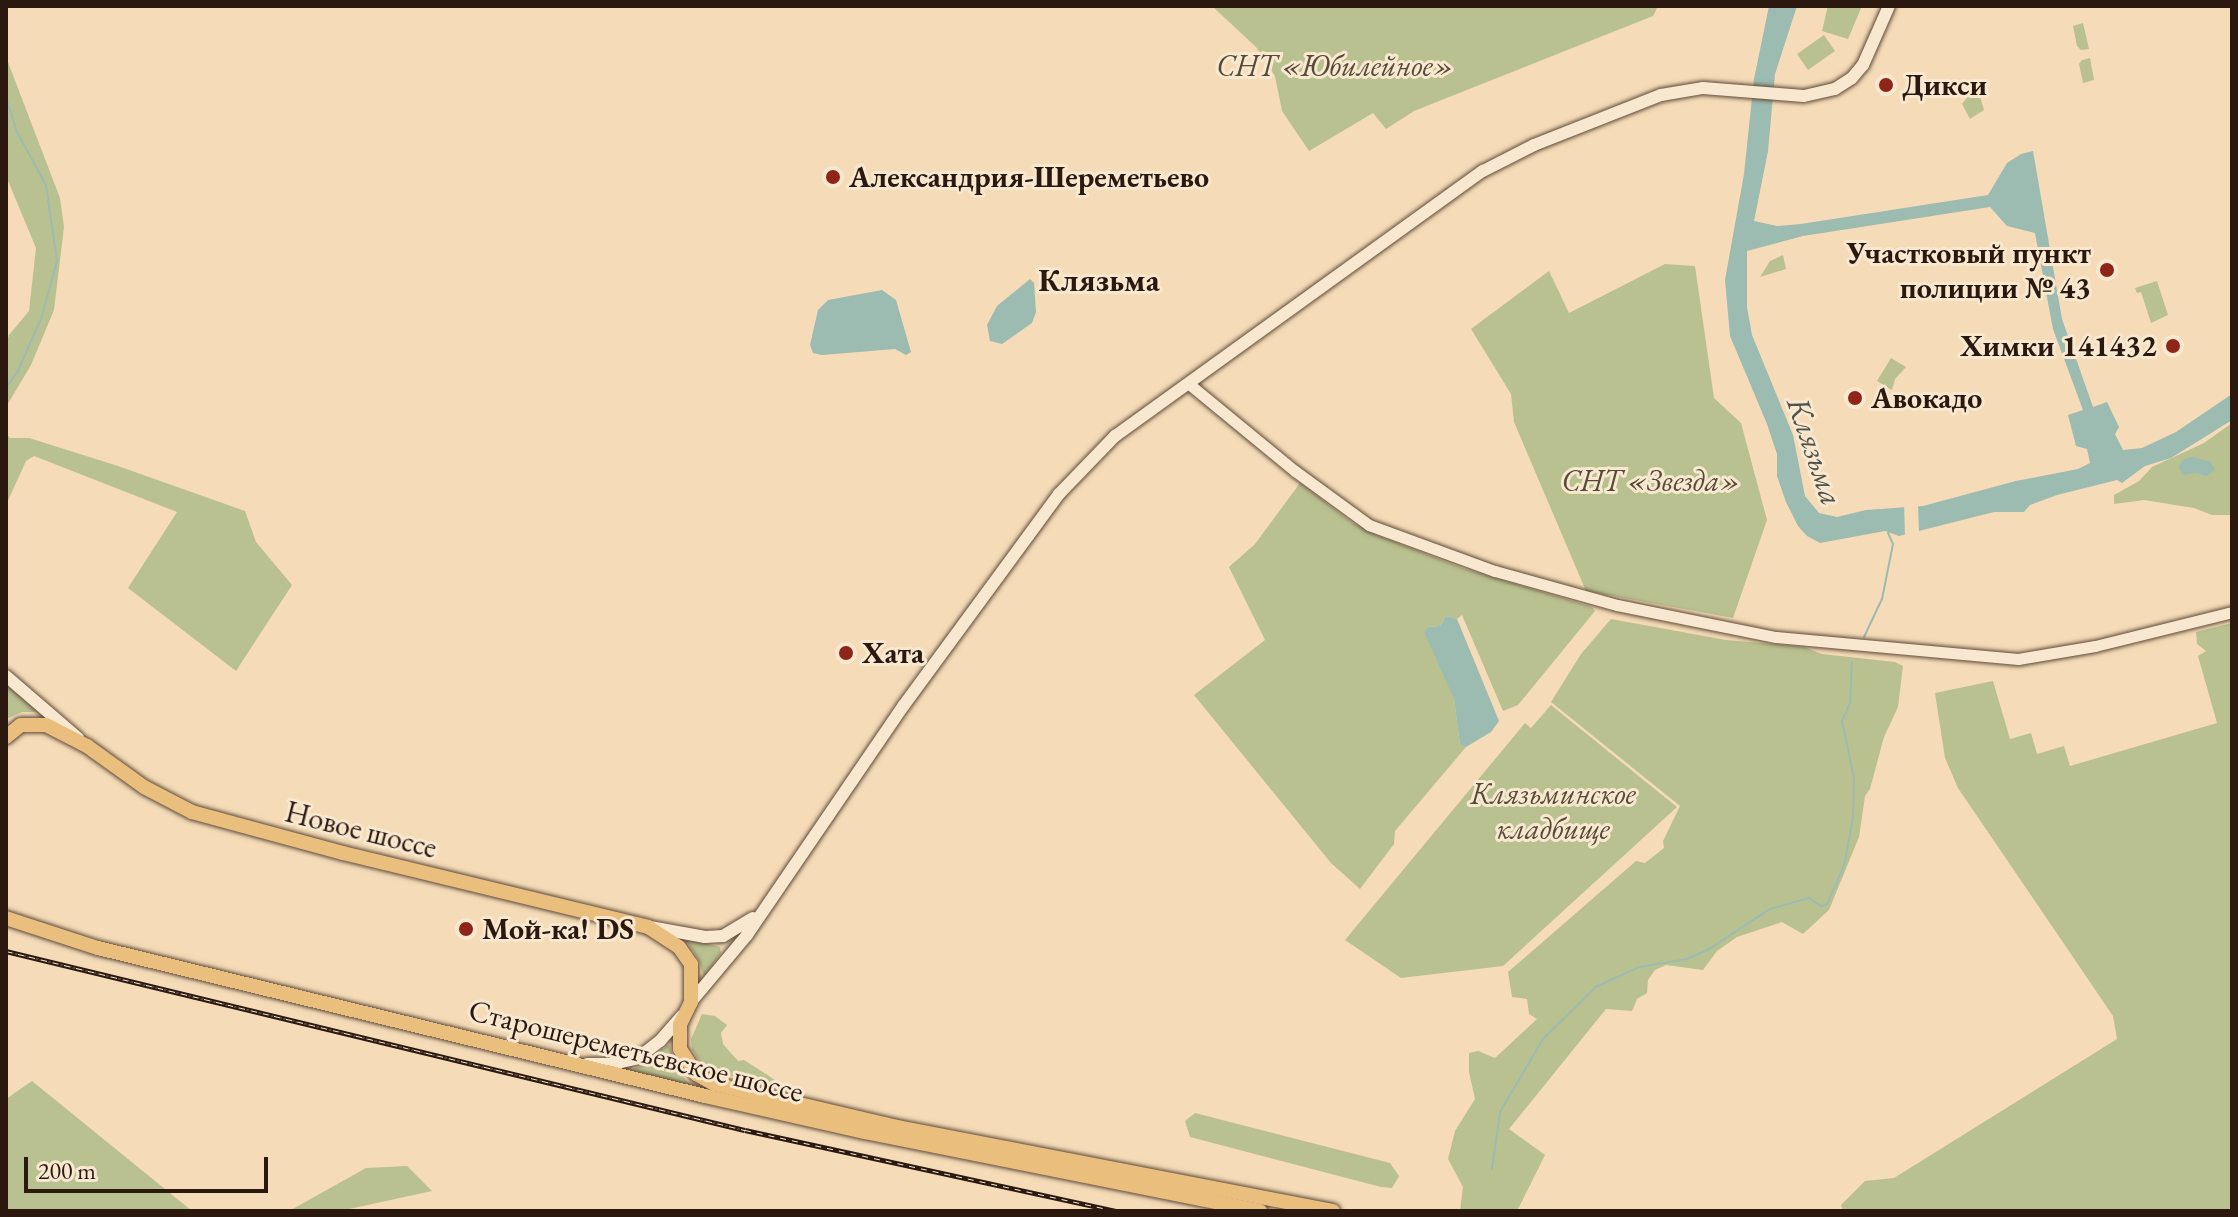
<!DOCTYPE html>
<meta charset="utf-8">
<style>
body{margin:0}
#map{position:relative;width:2238px;height:1217px;overflow:hidden;background:#f5dbb7;font-family:"EB Garamond",serif}
div>[style]{position:absolute}
[style*='--x']{left:calc(var(--x)*1px);top:calc(var(--y)*1px);width:calc(var(--w)*1px);rotate:calc(var(--a)*1deg)}
.green>*{inset:0;background:#bac190}
.water>*{inset:0;background:#9cbbb1}
.pier>*{inset:0;background:#f5dbb7}
.stream>*{height:2px;margin:-1px;padding:0 1px;transform-origin:1px;border-radius:1px;background:#9cbbb1}
.roads{filter:drop-shadow(0 0 2px #5e4a3a) drop-shadow(0 0 2px #5e4a3a)}
.tertiary>*{height:11px;margin:-5.5px;padding:0 5.5px;transform-origin:5.5px;border-radius:5.5px;background:#f8e8d0}
.secondary>*{height:12px;margin:-6px;padding:0 6px;transform-origin:6px;border-radius:6px;background:#f8e8d0}
.primary>*{height:14px;margin:-7px;padding:0 7px;transform-origin:7px;border-radius:7px;background:#eabe7c}
.rail>*{height:5px;margin-top:-2.5px;transform-origin:0;background:repeating-linear-gradient(90deg,#f8e8d0 0 6px,#2b1910 0 12px);box-sizing:border-box;border-block:2px solid #2b1910}
.dots>*{width:22px;height:22px;translate:-50% -50%;box-sizing:border-box;border:4px solid #f8e8d0;border-radius:50%}
span{translate:-50% -50%;white-space:nowrap;text-align:center;line-height:1.15;-webkit-text-stroke:6px #f8e8d0;paint-order:stroke}
.park-label{font-size:30px;color:#564b36;font-style:italic}
.poi-label{font-size:30px;color:#2b1910;font-weight:700}
.left{translate:0 -50%;text-align:left}
.right{translate:-100% -50%;text-align:right}
.street-label{font-size:30px;color:#2b1910}
.neighbourhood-label{font-size:32px;color:#2b1910;font-weight:700}
.water-label{font-size:32px;color:#535248;font-style:italic}
.frame{position:absolute;inset:0;border:8px solid #2b1910;pointer-events:none}
.scale{position:absolute;left:24px;top:1157px;width:244px;height:36px;box-sizing:border-box;border:4px solid #2b1910;border-top:0;padding-left:10px;font-size:24px;line-height:28px;white-space:nowrap;color:#2b1910;-webkit-text-stroke:6px #f8e8d0;paint-order:stroke}
</style>
<div id="map">
<div class="green">
<div style="clip-path:polygon(1212px 6px,1658px 6px,1653px 16px,1414px 111px,1386px 129px,1373px 113px,1309px 151px,1282px 111px,1275px 76px,1256px 47px)"></div>
<div style="clip-path:polygon(1828px 6px,1862px 6px,1848px 39px,1822px 31px)"></div>
<div style="clip-path:polygon(2083px 23px,2089px 49px,2081px 50px,2077px 46px,2073px 26px)"></div>
<div style="clip-path:polygon(1824px 35px,1835px 51px,1808px 70px,1797px 54px)"></div>
<div style="clip-path:polygon(6px 57px,60px 198px,64px 227px,54px 310px,31px 365px,6px 407px,6px 344px,9px 335px,29px 311px,36px 248px,6px 176px)"></div>
<div style="clip-path:polygon(2090px 58px,2094px 80px,2083px 83px,2079px 64px,2082px 60px)"></div>
<div style="clip-path:polygon(1979px 93px,1984px 110px,1970px 119px,1962px 104px,1969px 95px)"></div>
<div style="clip-path:polygon(1783px 255px,1786px 269px,1760px 277px,1770px 261px)"></div>
<div style="clip-path:polygon(1665px 264px,1695px 266px,1714px 398px,1741px 423px,1767px 520px,1733px 618px,1586px 591px,1514px 422px,1511px 394px,1471px 329px,1549px 271px,1569px 313px)"></div>
<div style="clip-path:polygon(2157px 281px,2168px 315px,2151px 323px,2141px 292px,2137px 293px,2135px 288px)"></div>
<div style="clip-path:polygon(1891px 358px,1906px 367px,1895px 379px,1892px 390px,1877px 381px)"></div>
<div style="clip-path:polygon(2232px 423px,2232px 515px,2212px 515px,2194px 508px,2144px 500px,2114px 504px,2114px 495px,2139px 481px,2152px 467px,2204px 443px)"></div>
<div style="clip-path:polygon(6px 433px,10px 438px,29px 438px,118px 466px,245px 511px,256px 542px,292px 585px,236px 671px,128px 588px,177px 512px,34px 456px,26px 461px,6px 505px)"></div>
<div style="clip-path:polygon(1300px 483px,1351px 522px,1376px 535px,1462px 568px,1592px 607px,1595px 611px,1518px 705px,1503px 711px,1462px 615px,1457px 619px,1446px 616px,1440px 626px,1429px 627px,1454px 699px,1460px 745px,1466px 747px,1395px 831px,1394px 844px,1360px 889px,1331px 863px,1194px 695px,1265px 640px,1229px 567px,1255px 544px)"></div>
<div style="clip-path:polygon(1611px 619px,1726px 640px,1804px 647px,1822px 654px,1895px 662px,1903px 666px,1898px 707px,1884px 737px,1870px 789px,1865px 796px,1859px 837px,1829px 910px,1803px 934px,1782px 922px,1737px 937px,1717px 951px,1703px 970px,1666px 965px,1655px 970px,1648px 980px,1647px 993px,1637px 999px,1632px 1011px,1606px 1009px,1509px 1129px,1545px 1155px,1517px 1211px,1460px 1211px,1463px 1187px,1448px 1159px,1455px 1131px,1475px 1099px,1469px 1072px,1469px 1053px,1478px 1051px,1495px 1058px,1537px 1019px,1529px 1014px,1527px 999px,1512px 997px,1508px 972px,1636px 861px,1645px 863px,1664px 848px,1663px 841px,1680px 806px,1551px 702px,1581px 654px)"></div>
<div style="clip-path:polygon(2232px 623px,2232px 1211px,1843px 1211px,1841px 1205px,1865px 1181px,1894px 1178px,2117px 1039px,2113px 1016px,1958px 788px,1945px 758px,1935px 693px,1993px 681px,2010px 739px,2031px 733px,2037px 754px,2064px 746px,2070px 766px,2217px 723px,2198px 656px,2206px 651px,2197px 644px,2196px 632px)"></div>
<div style="clip-path:polygon(6px 681px,41px 712px,22px 712px,6px 719px)"></div>
<div style="clip-path:polygon(1551px 705px,1677px 807px,1503px 966px,1401px 978px,1345px 940px,1525px 723px,1531px 728px)"></div>
<div style="clip-path:polygon(688px 939px,720px 947px,721px 953px,704px 977px,698px 958px,686px 941px)"></div>
<div style="clip-path:polygon(702px 1014px,715px 1016px,727px 1025px,721px 1033px,723px 1044px,738px 1061px,744px 1060px,769px 1076px,776px 1081px,776px 1086px,724px 1074px,702px 1064px,692px 1050px,691px 1039px)"></div>
<div style="clip-path:polygon(669px 1044px,678px 1070px,691px 1086px,630px 1071px,646px 1063px)"></div>
<div style="clip-path:polygon(32px 1081px,192px 1211px,6px 1211px,6px 1099px)"></div>
<div style="clip-path:polygon(1195px 1113px,1390px 1163px,1399px 1176px,1392px 1188px,1381px 1187px,1190px 1137px,1185px 1121px)"></div>
<div style="clip-path:polygon(407px 1166px,432px 1191px,340px 1211px,289px 1211px,366px 1168px)"></div>
</div>
<div class="water">
<div style="clip-path:polygon(evenodd,1769px 6px,1797px 6px,1775px 74px,1768px 151px,1754px 221px,1777px 226px,1801px 224px,1988px 195px,2007px 163px,2021px 154px,2033px 151px,2062px 319px,2093px 407px,2107px 402px,2119px 427px,2115px 434px,2123px 450px,2142px 448px,2176px 432px,2232px 394px,2232px 420px,2171px 458px,2145px 466px,2122px 483px,2117px 480px,2057px 495px,2030px 505px,2024px 512px,1994px 512px,1899px 536px,1885px 531px,1820px 543px,1807px 536px,1798px 526px,1786px 502px,1777px 476px,1777px 454px,1767px 424px,1730px 336px,1725px 280px,1744px 174px,1754px 79px,1769px 6px,1990px 207px,2007px 226px,2035px 233px,2053px 329px,2083px 410px,2068px 415px,2076px 446px,2087px 449px,2090px 463px,2078px 469px,2016px 481px,1923px 506px,1866px 510px,1837px 517px,1819px 513px,1805px 496px,1793px 435px,1752px 335px,1747px 307px,1747px 251px,1803px 236px,1990px 207px)"></div>
<div style="clip-path:polygon(1030px 279px,1034px 283px,1036px 312px,1032px 323px,1002px 344px,990px 341px,987px 325px,997px 306px)"></div>
<div style="clip-path:polygon(882px 290px,896px 300px,911px 352px,906px 355px,895px 349px,822px 355px,813px 353px,810px 345px,818px 310px,828px 300px)"></div>
<div style="clip-path:polygon(2194px 457px,2211px 462px,2215px 470px,2206px 476px,2197px 473px,2183px 475px,2178px 467px,2184px 459px)"></div>
<div style="clip-path:polygon(1446px 616px,1457px 619px,1499px 721px,1491px 732px,1466px 747px,1460px 745px,1454px 699px,1424px 632px,1429px 627px,1440px 626px)"></div>
</div>
<div class="pier">
<div style="clip-path:polygon(1904px 502px,1918px 502px,1919px 534px,1905px 538px)"></div>
</div>
<div class="stream">
<div style="--x:6;--y:98;--w:38;--a:72"></div>
<div style="--x:18;--y:134;--w:58;--a:61.2"></div>
<div style="--x:46;--y:185;--w:77;--a:81.8"></div>
<div style="--x:57;--y:261;--w:57;--a:105.3"></div>
<div style="--x:42;--y:316;--w:60;--a:113.6"></div>
<div style="--x:18;--y:371;--w:21;--a:125"></div>
<div style="--x:1864;--y:637;--w:42;--a:-64.7"></div>
<div style="--x:1882;--y:599;--w:56;--a:-78.7"></div>
<div style="--x:1893;--y:544;--w:12;--a:-114"></div>
<div style="--x:1492;--y:1169;--w:58;--a:-82"></div>
<div style="--x:1500;--y:1112;--w:85;--a:-59.5"></div>
<div style="--x:1543;--y:1039;--w:74;--a:-44.5"></div>
<div style="--x:1596;--y:987;--w:47;--a:-24.9"></div>
<div style="--x:1639;--y:967;--w:49;--a:-9.5"></div>
<div style="--x:1687;--y:959;--w:24;--a:-24"></div>
<div style="--x:1709;--y:949;--w:73;--a:-33.3"></div>
<div style="--x:1770;--y:909;--w:41;--a:-15.8"></div>
<div style="--x:1809;--y:898;--w:14;--a:34"></div>
<div style="--x:1821;--y:906;--w:6;--a:-18"></div>
<div style="--x:1827;--y:904;--w:42;--a:-65.9"></div>
<div style="--x:1844;--y:866;--w:49;--a:-79.4"></div>
<div style="--x:1853;--y:818;--w:40;--a:-88.6"></div>
<div style="--x:1854;--y:778;--w:58;--a:-101.9"></div>
<div style="--x:1842;--y:721;--w:20;--a:-66"></div>
<div style="--x:1850;--y:703;--w:41;--a:-87.2"></div>
</div>
<div class="roads">
<div class="tertiary">
<div style="--x:1189;--y:384;--w:137;--a:39.4"></div>
<div style="--x:1295;--y:471;--w:92;--a:36.1"></div>
<div style="--x:1369;--y:525;--w:134;--a:20.1"></div>
<div style="--x:1495;--y:571;--w:127;--a:15.6"></div>
<div style="--x:1617;--y:605;--w:162;--a:11.4"></div>
<div style="--x:1776;--y:637;--w:243;--a:5.2"></div>
<div style="--x:2018;--y:659;--w:78;--a:-9.6"></div>
<div style="--x:2095;--y:646;--w:141;--a:-13.9"></div>
</div>
<div class="secondary">
<div style="--x:6;--y:676;--w:95;--a:40.7"></div>
<div style="--x:650;--y:927;--w:56;--a:10.3"></div>
<div style="--x:705;--y:937;--w:18;--a:-3"></div>
<div style="--x:723;--y:936;--w:35;--a:-31"></div>
<div style="--x:691;--y:1002;--w:87;--a:-50.1"></div>
<div style="--x:747;--y:935;--w:278;--a:-55.7"></div>
<div style="--x:904;--y:705;--w:262;--a:-53.7"></div>
<div style="--x:1059;--y:494;--w:81;--a:-46"></div>
<div style="--x:1115;--y:436;--w:453;--a:-35.8"></div>
<div style="--x:1483;--y:171;--w:57;--a:-27"></div>
<div style="--x:1534;--y:145;--w:136;--a:-21.5"></div>
<div style="--x:1661;--y:95;--w:43;--a:-9.5"></div>
<div style="--x:1703;--y:88;--w:101;--a:4.5"></div>
<div style="--x:1804;--y:96;--w:32;--a:-13"></div>
<div style="--x:1835;--y:89;--w:20;--a:-33"></div>
<div style="--x:1852;--y:78;--w:17;--a:-50"></div>
<div style="--x:1863;--y:65;--w:64;--a:-66.2"></div>
<div style="--x:587;--y:1064;--w:26;--a:0"></div>
<div style="--x:613;--y:1064;--w:26;--a:-13"></div>
<div style="--x:638;--y:1058;--w:28;--a:-38"></div>
<div style="--x:660;--y:1041;--w:33;--a:-49"></div>
</div>
<div class="primary">
<div style="--x:6;--y:737;--w:19;--a:-39"></div>
<div style="--x:21;--y:725;--w:25;--a:0"></div>
<div style="--x:46;--y:725;--w:46;--a:27.1"></div>
<div style="--x:87;--y:746;--w:70;--a:35.7"></div>
<div style="--x:144;--y:787;--w:54;--a:27.5"></div>
<div style="--x:192;--y:812;--w:156;--a:15.2"></div>
<div style="--x:343;--y:853;--w:314;--a:13.6"></div>
<div style="--x:648;--y:927;--w:37;--a:33"></div>
<div style="--x:679;--y:947;--w:21;--a:55"></div>
<div style="--x:691;--y:964;--w:38;--a:90"></div>
<div style="--x:691;--y:1002;--w:25;--a:116"></div>
<div style="--x:680;--y:1025;--w:24;--a:90"></div>
<div style="--x:680;--y:1049;--w:30;--a:57"></div>
<div style="--x:696;--y:1074;--w:21;--a:29"></div>
<div style="--x:714;--y:1084;--w:188;--a:13.2"></div>
<div style="--x:897;--y:1127;--w:444;--a:10.9"></div>
<div style="--x:6;--y:918;--w:97;--a:18.1"></div>
<div style="--x:98;--y:948;--w:625;--a:13.7"></div>
<div style="--x:705;--y:1096;--w:164;--a:12.7"></div>
<div style="--x:865;--y:1132;--w:403;--a:11.3"></div>
</div>
</div>
<div class="rail">
<div style="--x:6;--y:951;--w:760;--a:13.62"></div>
<div style="--x:745;--y:1130;--w:382;--a:12.3"></div>
</div>
<div class="dots">
<div style="left:1886px;top:85px;background:#8f2418"></div>
<div style="left:833px;top:177px;background:#8f2418"></div>
<div style="left:2107px;top:270px;background:#8f2418"></div>
<div style="left:2173px;top:346px;background:#8f2418"></div>
<div style="left:1855px;top:398px;background:#8f2418"></div>
<div style="left:846px;top:653px;background:#8f2418"></div>
<div style="left:466px;top:929px;background:#8f2418"></div>
</div>
<div class="park-label">
<span style="left:1335px;top:66px">СНТ «Юбилейное»</span>
<span style="left:1651px;top:481px">СНТ «Звезда»</span>
<span style="left:1553px;top:811px">Клязьминское<br>кладбище</span>
</div>
<div class="poi-label">
<span class="left" style="left:1902px;top:85px">Дикси</span>
<span class="left" style="left:849px;top:177px">Александрия-Шереметьево</span>
<span class="right" style="left:2091px;top:270px">Участковый пункт<br>полиции № 43</span>
<span class="right" style="left:2157px;top:346px">Химки 141432</span>
<span class="left" style="left:1871px;top:398px">Авокадо</span>
<span class="left" style="left:862px;top:653px">Хата</span>
<span class="left" style="left:482px;top:929px">Мой-ка! DS</span>
</div>
<div class="street-label">
<span style="left:361px;top:830px;rotate:14deg">Новое шоссе</span>
<span style="left:636px;top:1051px;rotate:14deg">Старошереметьевское шоссе</span>
</div>
<div class="neighbourhood-label">
<span style="left:1099px;top:280px">Клязьма</span>
</div>
<div class="water-label">
<span style="left:1815px;top:451px;rotate:71deg">Клязьма</span>
</div>
<div class="frame"></div>
<div class="scale">200 m</div>
</div>
